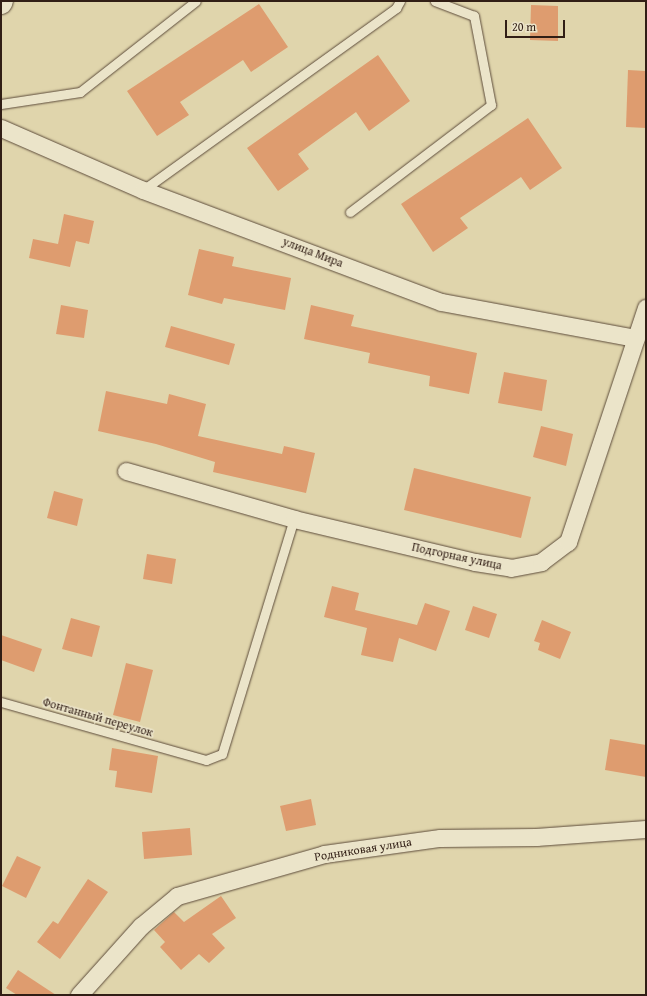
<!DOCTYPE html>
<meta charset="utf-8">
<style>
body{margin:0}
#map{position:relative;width:647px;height:996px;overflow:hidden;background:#e0d5ac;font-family:"Gentium Book Plus",serif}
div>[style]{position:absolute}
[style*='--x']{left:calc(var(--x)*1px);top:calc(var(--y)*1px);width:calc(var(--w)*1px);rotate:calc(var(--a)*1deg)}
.building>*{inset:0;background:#de9c6f}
.roads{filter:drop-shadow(0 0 1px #5d4c3b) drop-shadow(0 0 1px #5d4c3b)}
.service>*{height:9px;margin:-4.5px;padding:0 4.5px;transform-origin:4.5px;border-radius:4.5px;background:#ebe4c9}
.minor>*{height:17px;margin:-8.5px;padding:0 8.5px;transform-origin:8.5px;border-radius:8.5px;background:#ebe4c9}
.secondary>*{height:22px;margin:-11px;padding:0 11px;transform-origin:11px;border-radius:11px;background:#ebe4c9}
span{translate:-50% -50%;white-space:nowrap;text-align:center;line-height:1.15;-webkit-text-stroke:3px #ebe4c9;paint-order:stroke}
.street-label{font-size:12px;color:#311e15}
.frame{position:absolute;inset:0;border:2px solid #311e15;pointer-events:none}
.scale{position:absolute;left:505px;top:20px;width:60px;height:18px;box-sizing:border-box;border:2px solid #311e15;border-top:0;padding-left:5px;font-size:12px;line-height:14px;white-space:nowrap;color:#311e15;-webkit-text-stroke:3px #ebe4c9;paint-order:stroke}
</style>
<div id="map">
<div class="building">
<div style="clip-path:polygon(259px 4px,288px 47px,251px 72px,243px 60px,180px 102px,189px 115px,157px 136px,127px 91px)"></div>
<div style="clip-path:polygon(531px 5px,558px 6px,558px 41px,530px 40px)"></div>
<div style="clip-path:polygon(378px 55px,410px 101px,369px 131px,356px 112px,298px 154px,309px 169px,278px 191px,247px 148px)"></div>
<div style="clip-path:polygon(628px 70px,646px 71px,646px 128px,626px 127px)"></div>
<div style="clip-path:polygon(528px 118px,562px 168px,530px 190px,521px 177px,460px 218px,468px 228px,433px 252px,401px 204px)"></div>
<div style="clip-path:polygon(64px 214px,94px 221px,89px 244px,76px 241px,70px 267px,29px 258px,33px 239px,58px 244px)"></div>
<div style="clip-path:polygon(199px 249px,234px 257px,232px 266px,291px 278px,285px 310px,224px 298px,222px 304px,188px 295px)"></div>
<div style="clip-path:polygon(61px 305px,88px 310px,84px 338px,56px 334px)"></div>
<div style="clip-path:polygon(311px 305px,354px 315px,351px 326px,477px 353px,469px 394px,429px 386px,430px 376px,368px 363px,370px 353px,304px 339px)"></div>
<div style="clip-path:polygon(171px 326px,235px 344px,229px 365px,165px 347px)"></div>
<div style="clip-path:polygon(504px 372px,547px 380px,542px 411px,498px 403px)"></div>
<div style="clip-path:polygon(106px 391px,167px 404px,169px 394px,206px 404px,198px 436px,282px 454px,284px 446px,315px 453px,306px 493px,213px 472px,215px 462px,156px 444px,98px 431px)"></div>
<div style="clip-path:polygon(541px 426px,573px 434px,566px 466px,533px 457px)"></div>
<div style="clip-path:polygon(414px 468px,531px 497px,521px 538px,404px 510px)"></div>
<div style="clip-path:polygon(54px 491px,83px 499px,77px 526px,47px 518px)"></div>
<div style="clip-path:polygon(147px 554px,176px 559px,172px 584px,143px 579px)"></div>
<div style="clip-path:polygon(332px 586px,359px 593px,355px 610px,417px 625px,425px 603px,450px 611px,436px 651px,399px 638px,393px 662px,361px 655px,367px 628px,324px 617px)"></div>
<div style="clip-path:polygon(473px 606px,497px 614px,489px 638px,465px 630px)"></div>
<div style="clip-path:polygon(71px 618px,100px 626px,92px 657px,62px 649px)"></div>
<div style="clip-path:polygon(542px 620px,571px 632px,560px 659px,538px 650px,540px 643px,534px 641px)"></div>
<div style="clip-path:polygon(1px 635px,42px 649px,34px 672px,1px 660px)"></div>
<div style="clip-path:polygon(126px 663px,153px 670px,140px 722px,113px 715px)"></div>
<div style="clip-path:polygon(610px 739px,646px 745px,646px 777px,605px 770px)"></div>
<div style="clip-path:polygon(112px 748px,158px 756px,152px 793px,115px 787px,117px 771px,109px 770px)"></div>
<div style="clip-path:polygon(311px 799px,316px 825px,286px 831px,280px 806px)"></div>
<div style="clip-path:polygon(190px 828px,192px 855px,144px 859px,142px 832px)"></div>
<div style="clip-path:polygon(17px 856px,41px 867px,26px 898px,2px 886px)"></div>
<div style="clip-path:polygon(88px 879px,108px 892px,60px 959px,37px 942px,53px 921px,58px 924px)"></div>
<div style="clip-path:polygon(221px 896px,236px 918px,212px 934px,225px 948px,209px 963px,199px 954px,181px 970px,160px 947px,165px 942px,154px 930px,174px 912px,184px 922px)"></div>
<div style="clip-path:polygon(18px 970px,56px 995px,17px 995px,6px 988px)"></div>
</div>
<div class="roads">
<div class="service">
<div style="--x:1;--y:104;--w:80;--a:-8.6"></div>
<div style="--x:80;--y:92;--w:147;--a:-38.1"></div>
<div style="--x:143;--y:190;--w:312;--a:-35.7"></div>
<div style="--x:396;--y:8;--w:8;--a:-60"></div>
<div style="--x:350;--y:212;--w:177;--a:-37.2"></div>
<div style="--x:491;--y:105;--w:91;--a:-100.8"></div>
<div style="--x:474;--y:16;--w:42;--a:-159"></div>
<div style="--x:1;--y:702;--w:213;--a:15.8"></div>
<div style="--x:206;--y:760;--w:17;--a:-21"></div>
<div style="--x:222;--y:754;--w:246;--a:-73"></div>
</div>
<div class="minor">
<div style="--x:1;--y:128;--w:155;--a:23.6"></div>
<div style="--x:143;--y:190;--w:318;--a:20.6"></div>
<div style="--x:441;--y:302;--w:198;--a:10.5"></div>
<div style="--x:126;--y:471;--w:175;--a:15.9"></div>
<div style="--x:294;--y:519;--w:186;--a:13.4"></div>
<div style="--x:475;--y:562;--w:36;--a:9"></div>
<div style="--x:511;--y:568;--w:31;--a:-11"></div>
<div style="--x:541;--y:562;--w:34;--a:-37"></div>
<div style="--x:568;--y:542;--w:247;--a:-71.6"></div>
<div style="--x:79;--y:995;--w:93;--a:-48.1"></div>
<div style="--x:141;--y:926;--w:47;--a:-39.8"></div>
<div style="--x:177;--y:896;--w:153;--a:-15.9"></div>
<div style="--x:324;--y:854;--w:117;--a:-7.9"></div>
<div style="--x:440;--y:838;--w:96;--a:-0.6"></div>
<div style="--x:536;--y:837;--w:110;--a:-4.2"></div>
</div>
<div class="secondary">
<div style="--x:1;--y:3;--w:2;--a:-63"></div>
</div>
</div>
<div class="street-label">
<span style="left:313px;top:252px;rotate:21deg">улица Мира</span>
<span style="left:457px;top:556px;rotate:12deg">Подгорная улица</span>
<span style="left:98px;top:717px;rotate:16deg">Фонтанный переулок</span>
<span style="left:363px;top:849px;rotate:-9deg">Родниковая улица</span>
</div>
<div class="frame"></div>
<div class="scale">20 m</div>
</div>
